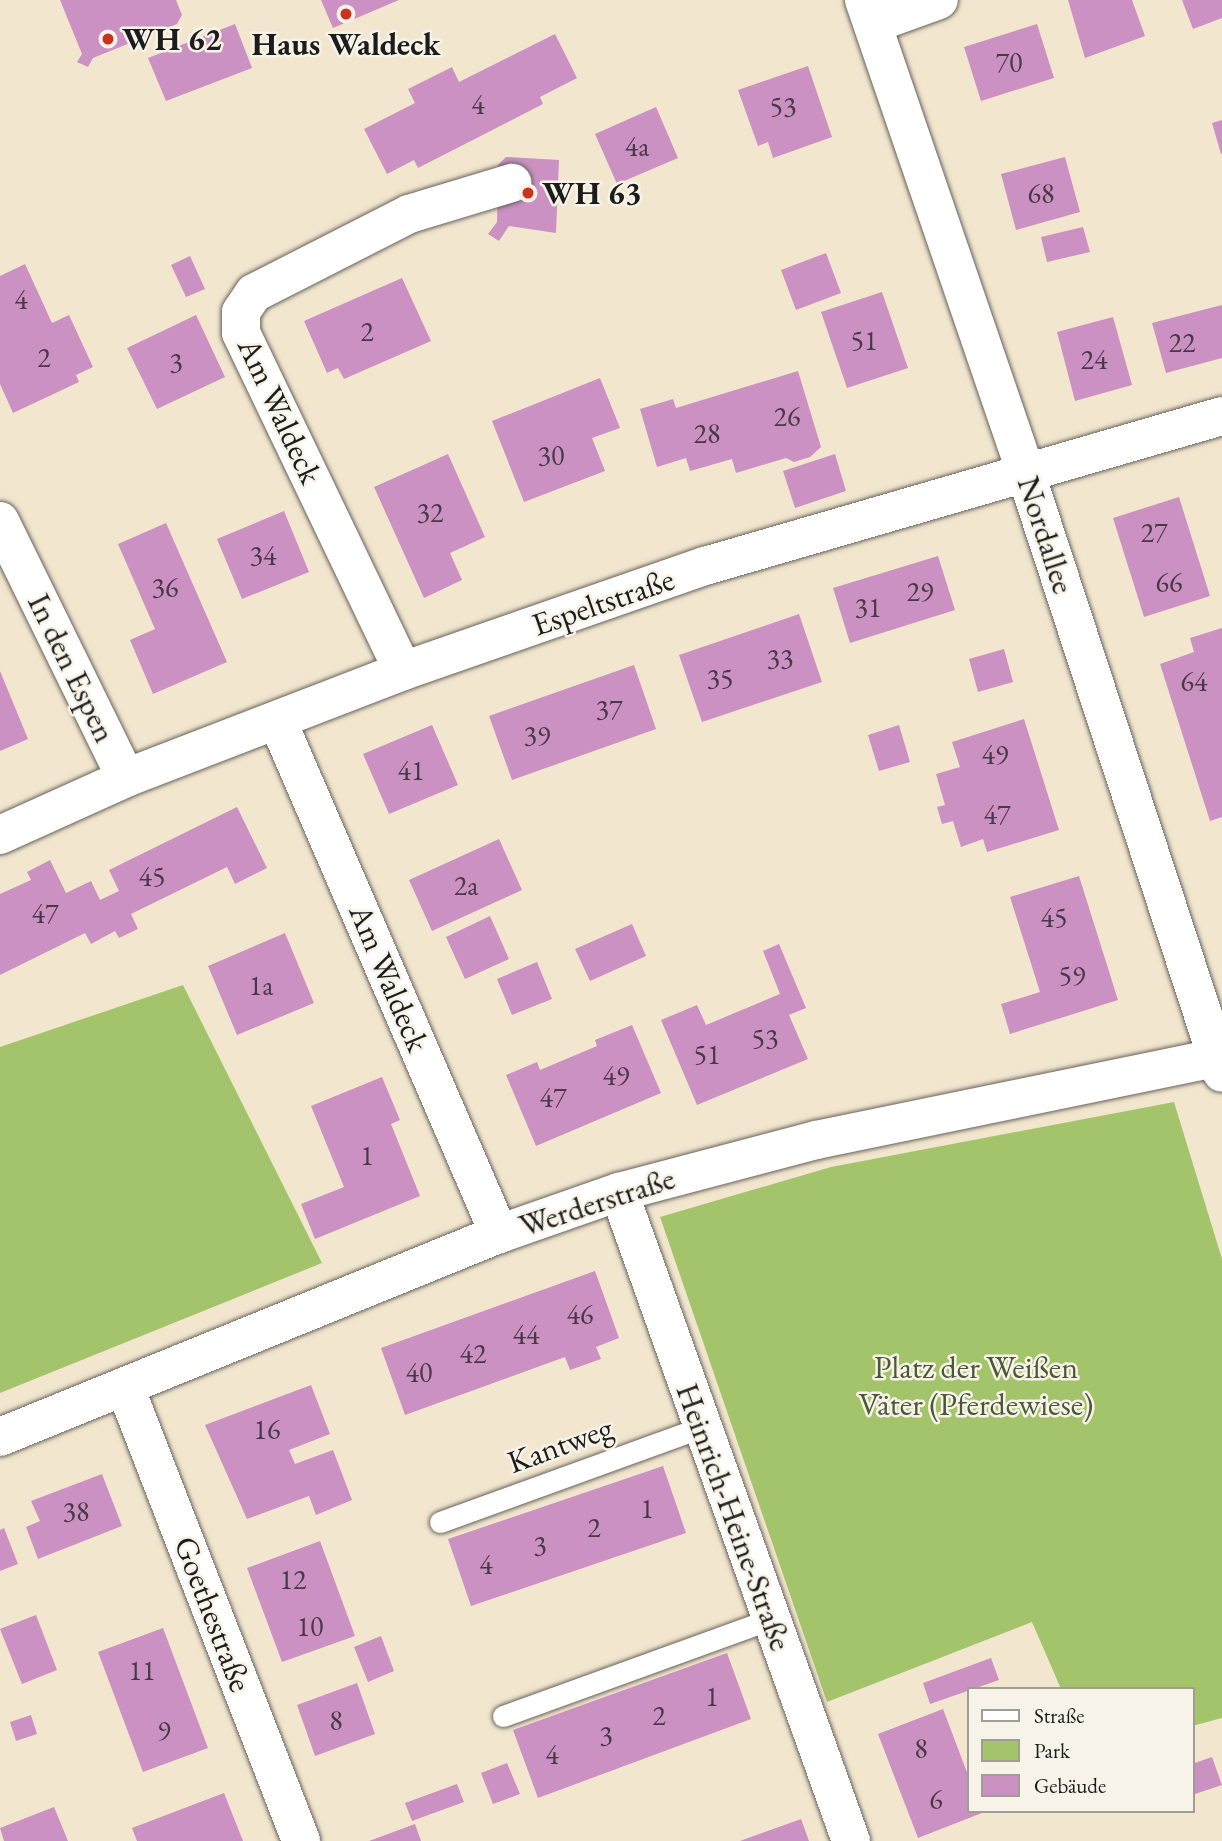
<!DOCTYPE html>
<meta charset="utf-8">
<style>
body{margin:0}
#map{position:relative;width:1222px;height:1841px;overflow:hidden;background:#f3e6cf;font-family:"EB Garamond",serif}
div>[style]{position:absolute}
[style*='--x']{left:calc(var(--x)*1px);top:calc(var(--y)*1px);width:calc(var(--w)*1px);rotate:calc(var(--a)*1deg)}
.green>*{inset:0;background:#a4c46c}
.building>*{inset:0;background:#cb91c3}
.roads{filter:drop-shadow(0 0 2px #67635b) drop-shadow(0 0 2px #67635b)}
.lane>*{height:21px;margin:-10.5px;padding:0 10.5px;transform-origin:10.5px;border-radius:10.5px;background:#fff}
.street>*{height:38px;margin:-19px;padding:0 19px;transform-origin:19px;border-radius:19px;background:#fff}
.secondary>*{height:38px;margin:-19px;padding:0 19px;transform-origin:19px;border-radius:19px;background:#fff}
.dots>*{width:19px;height:19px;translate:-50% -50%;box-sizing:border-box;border:4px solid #f7f3e8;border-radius:50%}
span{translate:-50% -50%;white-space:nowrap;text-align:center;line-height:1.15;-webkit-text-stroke:5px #f7f3e8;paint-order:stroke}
.number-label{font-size:28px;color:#483946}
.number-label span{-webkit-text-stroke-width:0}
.poi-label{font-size:32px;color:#1c1c1c;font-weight:700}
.left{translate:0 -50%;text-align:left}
.street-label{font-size:32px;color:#1c1c1c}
.park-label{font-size:32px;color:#4c5738}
.legend{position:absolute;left:967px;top:1687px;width:228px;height:126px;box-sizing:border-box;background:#f7f3e8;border:2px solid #9f9d96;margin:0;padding:9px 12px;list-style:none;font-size:21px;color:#1c1c1c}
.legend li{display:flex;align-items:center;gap:14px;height:35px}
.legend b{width:35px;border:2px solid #9f9d96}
</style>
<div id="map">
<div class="green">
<div style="clip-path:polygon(183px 985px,322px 1263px,0 1393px,0 1047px)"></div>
<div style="clip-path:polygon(1174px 1102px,1222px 1259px,1222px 1718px,1192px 1726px,1192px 1689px,1061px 1689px,1032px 1622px,827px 1702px,660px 1217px,831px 1167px)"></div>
</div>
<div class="building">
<div style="clip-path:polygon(60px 0,176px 0,182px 15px,177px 24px,93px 58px,88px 67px,77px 62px,82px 54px)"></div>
<div style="clip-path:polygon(321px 0,399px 0,333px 28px)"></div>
<div style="clip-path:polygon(1068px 0,1132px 0,1145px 36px,1085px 58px)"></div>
<div style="clip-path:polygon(1182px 0,1222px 0,1222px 18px,1193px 29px)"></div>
<div style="clip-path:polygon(235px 24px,252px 68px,166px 101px,148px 58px)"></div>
<div style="clip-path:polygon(1037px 24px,1054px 78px,981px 101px,964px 47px)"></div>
<div style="clip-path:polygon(555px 34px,577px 78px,540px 97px,543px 104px,418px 168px,414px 160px,387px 174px,364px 129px,415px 103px,408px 89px,452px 67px,459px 82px)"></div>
<div style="clip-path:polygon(808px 66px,832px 137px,773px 158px,768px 142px,758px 146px,738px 90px)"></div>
<div style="clip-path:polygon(656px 107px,678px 158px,617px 184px,595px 134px)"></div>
<div style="clip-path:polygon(1222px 120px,1222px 154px,1221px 154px,1212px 123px)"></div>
<div style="clip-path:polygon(506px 157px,559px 160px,556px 233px,509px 226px,499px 241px,488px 234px,497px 222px,498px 165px)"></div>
<div style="clip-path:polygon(1065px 157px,1080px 212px,1016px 230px,1001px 174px)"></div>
<div style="clip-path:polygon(1083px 227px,1090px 252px,1047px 262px,1041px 237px)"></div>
<div style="clip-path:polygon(826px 253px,841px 293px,796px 310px,781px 270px)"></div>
<div style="clip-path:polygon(190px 256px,205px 289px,186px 297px,171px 265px)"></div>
<div style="clip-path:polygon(25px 264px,52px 323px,69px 315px,93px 367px,76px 375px,79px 382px,13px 413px,0 384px,0 276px)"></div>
<div style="clip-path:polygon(402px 278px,431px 341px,344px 379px,338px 368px,327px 373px,304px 321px)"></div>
<div style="clip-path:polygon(882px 292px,908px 368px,847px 388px,821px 312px)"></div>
<div style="clip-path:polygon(1222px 305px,1222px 358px,1166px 373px,1152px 323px)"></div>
<div style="clip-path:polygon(196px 315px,225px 377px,157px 409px,127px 348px)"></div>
<div style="clip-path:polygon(1113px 317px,1132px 385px,1075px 401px,1057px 332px)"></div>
<div style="clip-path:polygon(798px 371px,821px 447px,810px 457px,794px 462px,786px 458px,736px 473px,732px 459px,690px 471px,686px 458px,657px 467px,640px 409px,673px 399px,676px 408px)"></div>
<div style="clip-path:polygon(600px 378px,620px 428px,592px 438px,605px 471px,524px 502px,492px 421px)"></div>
<div style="clip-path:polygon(448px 454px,485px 537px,450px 553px,462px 580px,424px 598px,374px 487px)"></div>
<div style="clip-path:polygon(835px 454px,846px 491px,795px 508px,783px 471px)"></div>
<div style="clip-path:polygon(1179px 497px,1210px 596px,1144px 617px,1113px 518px)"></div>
<div style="clip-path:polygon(284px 511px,309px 572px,242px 599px,217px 539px)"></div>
<div style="clip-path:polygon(166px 523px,227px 662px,153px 694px,130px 640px,155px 629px,118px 544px)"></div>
<div style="clip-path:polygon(938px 556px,955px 610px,850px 643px,833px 588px)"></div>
<div style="clip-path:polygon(799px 614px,822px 682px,702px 722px,679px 655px)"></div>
<div style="clip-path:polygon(1222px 628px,1222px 817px,1210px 821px,1160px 664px,1194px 652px,1190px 638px)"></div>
<div style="clip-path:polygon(1004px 649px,1013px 682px,978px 692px,969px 659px)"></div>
<div style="clip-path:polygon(634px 665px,656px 729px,512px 780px,489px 716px)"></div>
<div style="clip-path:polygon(0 671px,28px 739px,0 751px)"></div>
<div style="clip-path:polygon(1024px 719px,1059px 830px,987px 852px,983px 839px,961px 847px,953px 821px,942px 824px,937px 807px,945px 805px,936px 774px,960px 767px,952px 742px)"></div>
<div style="clip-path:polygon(432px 725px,458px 785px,389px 814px,363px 754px)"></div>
<div style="clip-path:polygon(899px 725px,910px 762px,879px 771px,868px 735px)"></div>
<div style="clip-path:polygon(237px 807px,267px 868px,235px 884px,227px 867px,131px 914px,138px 929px,119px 938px,115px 931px,91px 944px,85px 933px,0 975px,0 894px,31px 880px,27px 872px,50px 860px,66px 893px,91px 881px,100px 900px,119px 891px,109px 870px)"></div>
<div style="clip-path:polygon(499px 839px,522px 890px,432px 931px,409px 880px)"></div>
<div style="clip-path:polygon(1079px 876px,1118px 1000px,1010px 1034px,1001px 1004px,1040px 992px,1010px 897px)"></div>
<div style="clip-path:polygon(490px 916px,509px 959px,465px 979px,446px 937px)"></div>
<div style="clip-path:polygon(632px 924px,646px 956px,590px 981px,575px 949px)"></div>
<div style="clip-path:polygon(285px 933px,314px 1003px,237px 1035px,208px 966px)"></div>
<div style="clip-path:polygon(779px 944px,806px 1008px,789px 1015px,808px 1059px,697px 1105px,661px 1020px,697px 1005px,706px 1025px,780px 994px,763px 951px)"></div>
<div style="clip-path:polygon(537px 962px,552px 999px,512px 1015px,497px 979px)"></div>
<div style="clip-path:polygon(632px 1025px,661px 1093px,536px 1146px,506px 1075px,537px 1062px,540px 1070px,597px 1046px,595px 1040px)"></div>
<div style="clip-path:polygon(382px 1077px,400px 1120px,391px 1124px,420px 1196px,315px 1239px,301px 1204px,344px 1187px,311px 1106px)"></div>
<div style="clip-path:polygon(595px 1271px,619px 1338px,596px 1347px,601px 1359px,570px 1370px,565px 1357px,405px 1415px,381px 1348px)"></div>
<div style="clip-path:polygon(311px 1385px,330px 1434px,289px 1450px,295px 1464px,333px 1450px,352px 1500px,316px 1515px,309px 1496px,247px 1519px,205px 1425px)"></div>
<div style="clip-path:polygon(663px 1466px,686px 1533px,471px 1606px,448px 1539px)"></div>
<div style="clip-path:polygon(102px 1474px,122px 1526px,38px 1559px,26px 1527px,40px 1521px,31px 1501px)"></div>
<div style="clip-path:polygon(4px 1528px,18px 1564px,0 1571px,0 1530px)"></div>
<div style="clip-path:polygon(320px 1541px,355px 1636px,282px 1662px,247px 1568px)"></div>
<div style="clip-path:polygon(36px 1615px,57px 1670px,22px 1684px,0 1629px)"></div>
<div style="clip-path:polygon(163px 1628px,208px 1748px,143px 1772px,98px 1652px)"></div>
<div style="clip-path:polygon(381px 1636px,394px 1671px,368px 1682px,354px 1647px)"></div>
<div style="clip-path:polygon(727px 1653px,751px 1719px,538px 1798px,513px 1730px)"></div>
<div style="clip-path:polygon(991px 1658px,999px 1680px,930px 1704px,923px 1683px)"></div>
<div style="clip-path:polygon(357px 1683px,375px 1734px,315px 1756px,297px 1705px)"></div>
<div style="clip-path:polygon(943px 1709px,968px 1775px,968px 1811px,987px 1811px,918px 1838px,878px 1734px)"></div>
<div style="clip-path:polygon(31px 1715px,37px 1734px,16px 1741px,10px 1722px)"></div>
<div style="clip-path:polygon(1212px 1757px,1222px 1785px,1192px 1795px,1192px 1764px)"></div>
<div style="clip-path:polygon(507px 1763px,520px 1794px,493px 1804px,481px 1773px)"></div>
<div style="clip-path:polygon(457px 1784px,464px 1802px,412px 1821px,405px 1803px)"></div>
<div style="clip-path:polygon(224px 1793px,243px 1841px,137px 1841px,132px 1828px)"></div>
<div style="clip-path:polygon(54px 1807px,68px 1841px,4px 1841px,0 1828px)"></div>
<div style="clip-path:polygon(801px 1819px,809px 1841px,740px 1841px)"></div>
<div style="clip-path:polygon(415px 1824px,421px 1841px,369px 1841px)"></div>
</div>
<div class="roads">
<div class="lane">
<div style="--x:440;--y:1522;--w:279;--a:-19.9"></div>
<div style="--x:503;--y:1716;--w:285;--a:-19.9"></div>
</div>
<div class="street">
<div style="--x:864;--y:0;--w:498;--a:71.1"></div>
<div style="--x:1025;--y:471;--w:633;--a:71.88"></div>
<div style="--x:873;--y:24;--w:70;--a:-20"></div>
<div style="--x:0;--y:521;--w:286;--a:63.9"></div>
<div style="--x:403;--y:671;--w:375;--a:-115.6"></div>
<div style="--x:241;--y:333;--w:21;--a:-90"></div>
<div style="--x:241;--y:312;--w:23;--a:-56"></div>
<div style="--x:254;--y:293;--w:174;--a:-27"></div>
<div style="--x:409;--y:214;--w:108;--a:-16.8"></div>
<div style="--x:278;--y:722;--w:558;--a:66.65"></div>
<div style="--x:0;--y:835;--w:138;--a:-24.3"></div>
<div style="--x:126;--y:778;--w:297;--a:-21.1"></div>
<div style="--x:403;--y:671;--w:320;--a:-19.2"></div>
<div style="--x:705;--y:566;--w:538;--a:-16.18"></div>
<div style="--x:619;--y:1192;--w:689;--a:70.33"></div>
<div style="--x:125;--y:1387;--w:487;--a:68.8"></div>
</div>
<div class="secondary">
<div style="--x:0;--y:1437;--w:539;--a:-22.14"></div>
<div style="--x:499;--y:1234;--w:127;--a:-19.3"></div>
<div style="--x:619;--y:1192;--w:204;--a:-14.8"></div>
<div style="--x:816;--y:1140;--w:414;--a:-11.6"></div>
</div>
</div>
<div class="dots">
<div style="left:346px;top:14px;background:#c8321e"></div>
<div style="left:108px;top:39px;background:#c8321e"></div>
<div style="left:528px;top:193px;background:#c8321e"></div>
</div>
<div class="number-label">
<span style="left:1009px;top:62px">70</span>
<span style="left:478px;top:104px">4</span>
<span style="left:783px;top:106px">53</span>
<span style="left:637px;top:146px">4a</span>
<span style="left:1041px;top:193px">68</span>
<span style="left:21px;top:299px">4</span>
<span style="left:367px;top:331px">2</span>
<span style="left:864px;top:340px">51</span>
<span style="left:1182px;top:342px">22</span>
<span style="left:44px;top:357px">2</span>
<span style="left:1094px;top:359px">24</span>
<span style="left:176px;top:362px">3</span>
<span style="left:787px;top:416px">26</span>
<span style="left:707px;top:433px">28</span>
<span style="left:551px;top:455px">30</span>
<span style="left:430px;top:512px">32</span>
<span style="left:1154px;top:532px">27</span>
<span style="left:263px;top:555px">34</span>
<span style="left:1169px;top:582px">66</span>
<span style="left:165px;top:587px">36</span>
<span style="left:920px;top:591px">29</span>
<span style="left:868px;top:607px">31</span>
<span style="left:780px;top:658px">33</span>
<span style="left:720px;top:678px">35</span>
<span style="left:1194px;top:681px">64</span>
<span style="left:609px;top:709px">37</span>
<span style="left:537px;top:735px">39</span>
<span style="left:995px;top:754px">49</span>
<span style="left:411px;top:770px">41</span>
<span style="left:997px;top:814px">47</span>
<span style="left:152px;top:876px">45</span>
<span style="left:466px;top:885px">2a</span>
<span style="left:45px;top:913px">47</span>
<span style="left:1054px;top:917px">45</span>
<span style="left:1072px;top:975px">59</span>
<span style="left:261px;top:985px">1a</span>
<span style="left:765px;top:1038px">53</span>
<span style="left:707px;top:1054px">51</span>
<span style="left:616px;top:1075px">49</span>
<span style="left:553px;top:1097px">47</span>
<span style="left:367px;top:1155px">1</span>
<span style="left:580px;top:1314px">46</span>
<span style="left:526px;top:1334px">44</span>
<span style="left:473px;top:1353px">42</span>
<span style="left:419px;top:1372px">40</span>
<span style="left:267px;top:1429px">16</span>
<span style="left:647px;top:1508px">1</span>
<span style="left:76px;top:1511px">38</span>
<span style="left:594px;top:1527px">2</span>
<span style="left:540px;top:1545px">3</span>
<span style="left:486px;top:1564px">4</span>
<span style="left:293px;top:1579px">12</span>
<span style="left:310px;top:1626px">10</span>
<span style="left:142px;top:1670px">11</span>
<span style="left:712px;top:1696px">1</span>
<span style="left:659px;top:1715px">2</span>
<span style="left:336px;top:1720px">8</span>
<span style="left:164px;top:1730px">9</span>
<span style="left:606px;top:1735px">3</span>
<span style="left:921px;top:1748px">8</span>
<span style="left:552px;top:1754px">4</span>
<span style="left:936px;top:1799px">6</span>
</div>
<div class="poi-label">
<span class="left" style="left:122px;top:39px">WH 62</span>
<span style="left:346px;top:44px">Haus Waldeck</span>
<span class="left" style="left:542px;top:193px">WH 63</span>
</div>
<div class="street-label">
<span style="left:280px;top:411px;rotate:65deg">Am Waldeck</span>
<span style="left:1046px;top:535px;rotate:72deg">Nordallee</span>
<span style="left:603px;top:602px;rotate:-19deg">Espeltstraße</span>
<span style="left:72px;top:668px;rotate:64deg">In den Espen</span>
<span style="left:389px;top:978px;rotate:67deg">Am Waldeck</span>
<span style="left:597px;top:1202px;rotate:-18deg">Werderstraße</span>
<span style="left:560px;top:1445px;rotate:-20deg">Kantweg</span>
<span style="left:734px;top:1517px;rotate:70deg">Heinrich-Heine-Straße</span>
<span style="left:213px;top:1614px;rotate:69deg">Goethestraße</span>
</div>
<div class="park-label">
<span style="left:976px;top:1386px">Platz der Weißen<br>Väter (Pferdewiese)</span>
</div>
<ul class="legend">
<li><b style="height:9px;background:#fff"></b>Straße</li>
<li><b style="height:19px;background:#a4c46c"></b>Park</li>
<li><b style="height:19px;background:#cb91c3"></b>Gebäude</li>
</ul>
</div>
